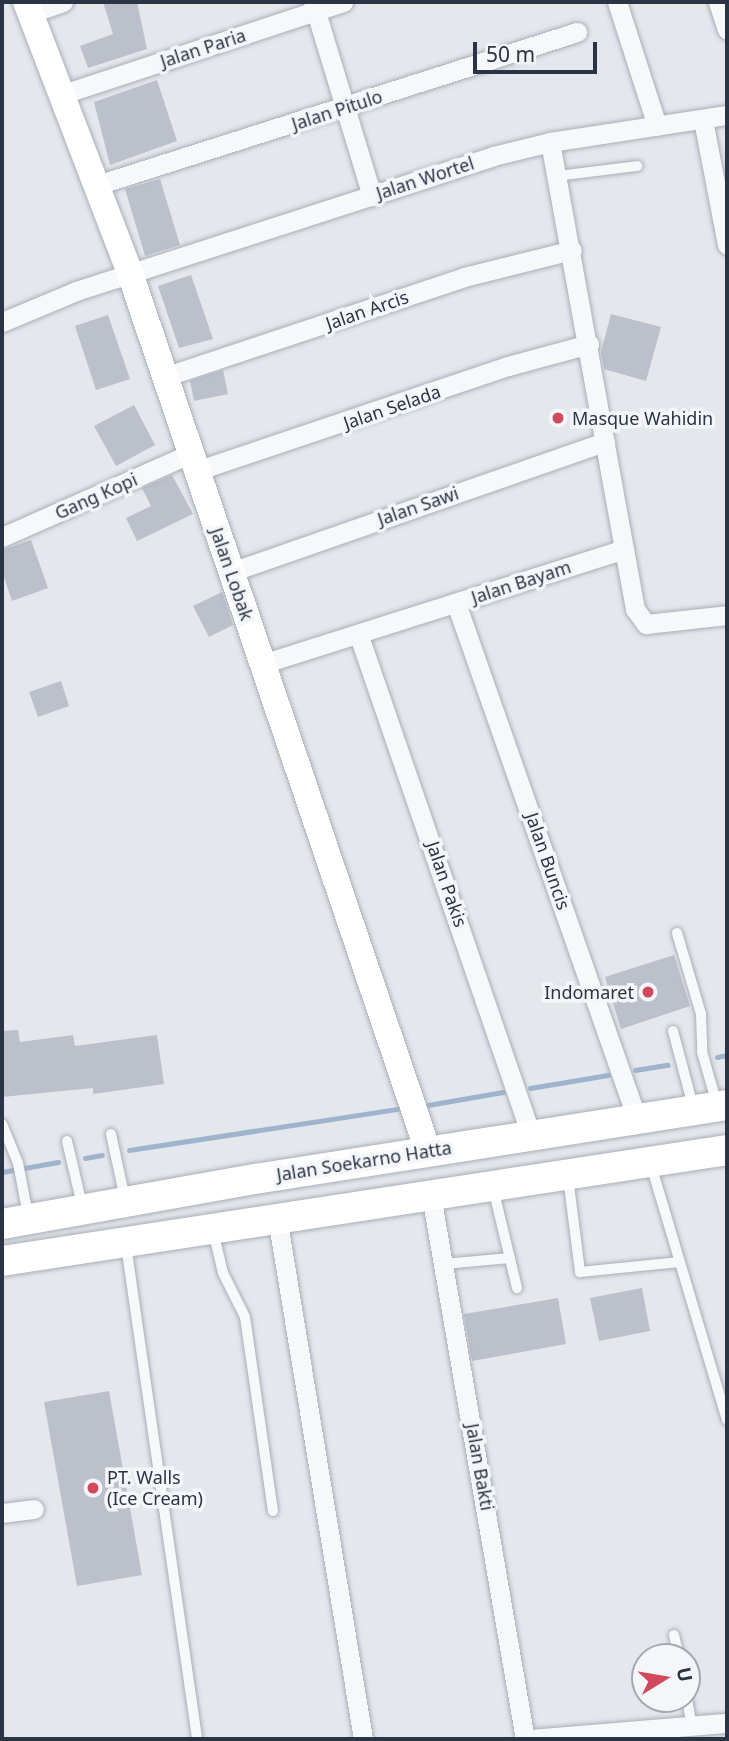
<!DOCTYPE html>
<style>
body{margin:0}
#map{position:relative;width:729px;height:1741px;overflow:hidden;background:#e4e7ec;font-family:"Noto Sans",sans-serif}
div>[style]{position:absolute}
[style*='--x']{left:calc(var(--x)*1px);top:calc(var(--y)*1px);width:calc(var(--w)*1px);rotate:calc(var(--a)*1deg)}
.stream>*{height:5px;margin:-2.5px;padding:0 2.5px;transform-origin:2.5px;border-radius:2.5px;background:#9fb4cc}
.building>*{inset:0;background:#bbc0ca}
.roads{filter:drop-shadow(0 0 2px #a9aeb7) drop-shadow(0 0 2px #a9aeb7)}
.lane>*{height:10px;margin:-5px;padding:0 5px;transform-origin:5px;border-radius:5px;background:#f7f8fa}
.street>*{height:19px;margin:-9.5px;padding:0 9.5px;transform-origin:9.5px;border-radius:9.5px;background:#f7f8fa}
.secondary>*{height:26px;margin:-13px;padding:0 13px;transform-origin:13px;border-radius:13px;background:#fff}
.primary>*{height:30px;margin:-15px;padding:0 15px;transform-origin:15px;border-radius:15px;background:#fff}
.dots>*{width:19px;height:19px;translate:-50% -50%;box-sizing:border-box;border:4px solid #f4f6f9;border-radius:50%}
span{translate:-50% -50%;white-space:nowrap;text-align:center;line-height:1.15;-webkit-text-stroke:7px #f4f6f9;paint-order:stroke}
.street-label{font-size:18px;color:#2b3445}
.poi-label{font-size:18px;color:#2b3445}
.left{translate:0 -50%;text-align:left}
.right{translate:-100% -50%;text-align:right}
.frame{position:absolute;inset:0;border:4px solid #2b3445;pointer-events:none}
.north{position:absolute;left:631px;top:1643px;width:70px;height:70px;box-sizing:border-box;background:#f4f6f9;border:2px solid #a4a8b1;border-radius:50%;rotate:79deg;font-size:19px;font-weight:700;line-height:28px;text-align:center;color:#2b3445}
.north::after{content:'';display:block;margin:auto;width:24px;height:32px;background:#d1495b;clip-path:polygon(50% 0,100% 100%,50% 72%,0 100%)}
.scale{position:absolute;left:473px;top:42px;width:124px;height:32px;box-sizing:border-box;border:4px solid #2b3445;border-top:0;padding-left:9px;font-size:21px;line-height:24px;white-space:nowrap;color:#2b3445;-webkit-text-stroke:5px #f4f6f9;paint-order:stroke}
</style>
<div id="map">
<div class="stream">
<div style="--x:717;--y:1057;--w:10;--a:-11"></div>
<div style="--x:635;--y:1070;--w:33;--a:-9"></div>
<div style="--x:530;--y:1088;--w:79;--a:-9.5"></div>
<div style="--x:428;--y:1105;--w:76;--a:-9.8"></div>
<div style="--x:129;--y:1150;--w:272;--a:-8.7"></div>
<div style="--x:85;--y:1158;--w:17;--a:-10"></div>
<div style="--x:2;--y:1172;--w:57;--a:-10.1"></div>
</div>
<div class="building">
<div style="clip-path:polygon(103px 2px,137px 2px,147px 49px,88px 68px,80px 46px,113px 34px)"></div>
<div style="clip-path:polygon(157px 80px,177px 141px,110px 165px,94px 102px)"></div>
<div style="clip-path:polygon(160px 179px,180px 245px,145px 256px,125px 189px)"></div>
<div style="clip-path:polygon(191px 275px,213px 339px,179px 348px,158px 286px)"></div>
<div style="clip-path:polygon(611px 314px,661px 327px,646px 381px,604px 369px,601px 352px)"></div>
<div style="clip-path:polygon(108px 315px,130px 379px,96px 390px,75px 326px)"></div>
<div style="clip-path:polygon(223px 370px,228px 394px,194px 401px,190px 381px)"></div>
<div style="clip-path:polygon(134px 405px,155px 445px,116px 466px,94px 426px)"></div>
<div style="clip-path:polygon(172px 475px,193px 514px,137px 541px,126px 518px,151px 506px,142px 488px)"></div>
<div style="clip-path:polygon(31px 540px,48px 588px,12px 601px,2px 571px,2px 550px)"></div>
<div style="clip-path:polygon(222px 592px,233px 625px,209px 637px,193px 606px)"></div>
<div style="clip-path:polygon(61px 681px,69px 706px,38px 717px,29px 692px)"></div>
<div style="clip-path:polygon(674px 955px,690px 1006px,621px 1029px,605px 977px)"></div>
<div style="clip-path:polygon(18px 1030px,20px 1042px,73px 1035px,75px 1046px,157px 1035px,164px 1084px,93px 1094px,93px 1088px,2px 1097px,2px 1031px)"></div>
<div style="clip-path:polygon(642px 1288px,650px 1331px,599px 1341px,590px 1298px)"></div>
<div style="clip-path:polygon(558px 1298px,566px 1344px,472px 1361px,464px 1314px)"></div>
<div style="clip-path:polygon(109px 1391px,142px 1575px,77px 1586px,44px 1402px)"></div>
</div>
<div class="roads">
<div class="lane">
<div style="--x:557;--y:176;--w:81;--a:-7.1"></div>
<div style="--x:677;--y:933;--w:84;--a:73.5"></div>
<div style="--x:701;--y:1014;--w:38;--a:88"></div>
<div style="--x:702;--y:1052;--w:54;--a:73.9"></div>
<div style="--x:673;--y:1031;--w:78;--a:75.1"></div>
<div style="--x:2;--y:1124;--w:42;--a:67.7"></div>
<div style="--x:18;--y:1163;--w:53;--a:79.1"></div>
<div style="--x:111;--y:1134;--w:66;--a:77.8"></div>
<div style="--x:67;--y:1141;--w:66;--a:76.8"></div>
<div style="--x:651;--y:1165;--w:266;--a:73.4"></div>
<div style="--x:568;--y:1177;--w:96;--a:82.8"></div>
<div style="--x:580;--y:1272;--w:100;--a:-5.7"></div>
<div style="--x:493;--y:1188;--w:103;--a:76.5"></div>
<div style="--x:213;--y:1231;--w:43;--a:76.6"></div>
<div style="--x:223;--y:1273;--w:49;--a:63.4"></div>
<div style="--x:245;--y:1317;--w:196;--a:81.8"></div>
<div style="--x:126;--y:1245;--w:499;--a:81.8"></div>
<div style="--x:444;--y:1264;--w:66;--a:-5.2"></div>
<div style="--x:674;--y:1635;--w:23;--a:77"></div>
<div style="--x:687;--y:1699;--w:29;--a:80"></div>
</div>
<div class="street">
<div style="--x:313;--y:2;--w:203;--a:73.1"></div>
<div style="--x:617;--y:2;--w:130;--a:72.1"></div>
<div style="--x:718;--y:2;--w:29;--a:72"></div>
<div style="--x:31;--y:13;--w:34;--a:-19"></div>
<div style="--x:63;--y:94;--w:295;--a:-18.2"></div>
<div style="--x:703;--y:120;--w:127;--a:79.1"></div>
<div style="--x:550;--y:142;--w:414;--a:79.7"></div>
<div style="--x:97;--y:185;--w:504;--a:-17.68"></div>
<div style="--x:2;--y:322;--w:80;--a:-22.7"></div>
<div style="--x:76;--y:291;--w:438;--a:-17.9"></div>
<div style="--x:493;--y:156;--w:59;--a:-13.8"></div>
<div style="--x:550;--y:142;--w:179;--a:-8.7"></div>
<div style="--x:164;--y:377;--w:316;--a:-18.4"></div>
<div style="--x:464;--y:277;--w:111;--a:-14"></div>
<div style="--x:196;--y:471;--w:329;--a:-18.6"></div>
<div style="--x:508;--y:366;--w:84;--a:-15.2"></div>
<div style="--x:2;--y:537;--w:205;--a:-23.9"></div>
<div style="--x:231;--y:572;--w:396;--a:-19.2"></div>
<div style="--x:456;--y:603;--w:547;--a:70.67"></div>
<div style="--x:359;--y:636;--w:528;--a:70.98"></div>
<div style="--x:262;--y:664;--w:380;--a:-17.6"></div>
<div style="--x:624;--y:549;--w:61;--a:79.6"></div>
<div style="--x:635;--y:609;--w:19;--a:54"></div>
<div style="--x:646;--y:624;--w:81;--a:-6.3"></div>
<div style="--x:431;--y:1195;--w:552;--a:80.2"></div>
<div style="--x:277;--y:1217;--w:529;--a:80.64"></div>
<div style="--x:2;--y:1513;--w:32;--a:-7"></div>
<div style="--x:531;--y:1739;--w:197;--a:-4.7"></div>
</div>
<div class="secondary">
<div style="--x:26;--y:2;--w:290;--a:69"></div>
<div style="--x:130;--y:273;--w:927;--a:71.25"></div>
</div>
<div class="primary">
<div style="--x:2;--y:1224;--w:257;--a:-10.1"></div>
<div style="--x:255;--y:1179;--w:478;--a:-8.9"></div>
<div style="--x:2;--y:1261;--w:733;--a:-8.7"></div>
</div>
</div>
<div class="dots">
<div style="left:558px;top:418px;background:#d1495b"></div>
<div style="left:648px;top:992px;background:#d1495b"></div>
<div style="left:93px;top:1488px;background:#d1495b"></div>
</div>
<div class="street-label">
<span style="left:203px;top:48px;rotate:-18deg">Jalan Paria</span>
<span style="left:337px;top:110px;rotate:-18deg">Jalan Pitulo</span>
<span style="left:425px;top:178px;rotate:-18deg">Jalan Wortel</span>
<span style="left:367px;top:310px;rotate:-19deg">Jalan Arcis</span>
<span style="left:392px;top:407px;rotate:-19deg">Jalan Selada</span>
<span style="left:96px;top:496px;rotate:-24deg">Gang Kopi</span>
<span style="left:418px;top:506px;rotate:-19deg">Jalan Sawi</span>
<span style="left:232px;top:574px;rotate:71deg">Jalan Lobak</span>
<span style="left:521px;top:582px;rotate:-18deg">Jalan Bayam</span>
<span style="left:548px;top:861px;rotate:71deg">Jalan Buncis</span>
<span style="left:447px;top:884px;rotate:71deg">Jalan Pakis</span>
<span style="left:364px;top:1161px;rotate:-9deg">Jalan Soekarno Hatta</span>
<span style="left:480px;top:1467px;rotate:80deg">Jalan Bakti</span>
</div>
<div class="poi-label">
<span class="left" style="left:572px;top:418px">Masque Wahidin</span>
<span class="right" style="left:634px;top:992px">Indomaret</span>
<span class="left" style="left:107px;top:1488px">PT. Walls<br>(Ice Cream)</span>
</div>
<div class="frame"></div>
<div class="north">U</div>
<div class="scale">50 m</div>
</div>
